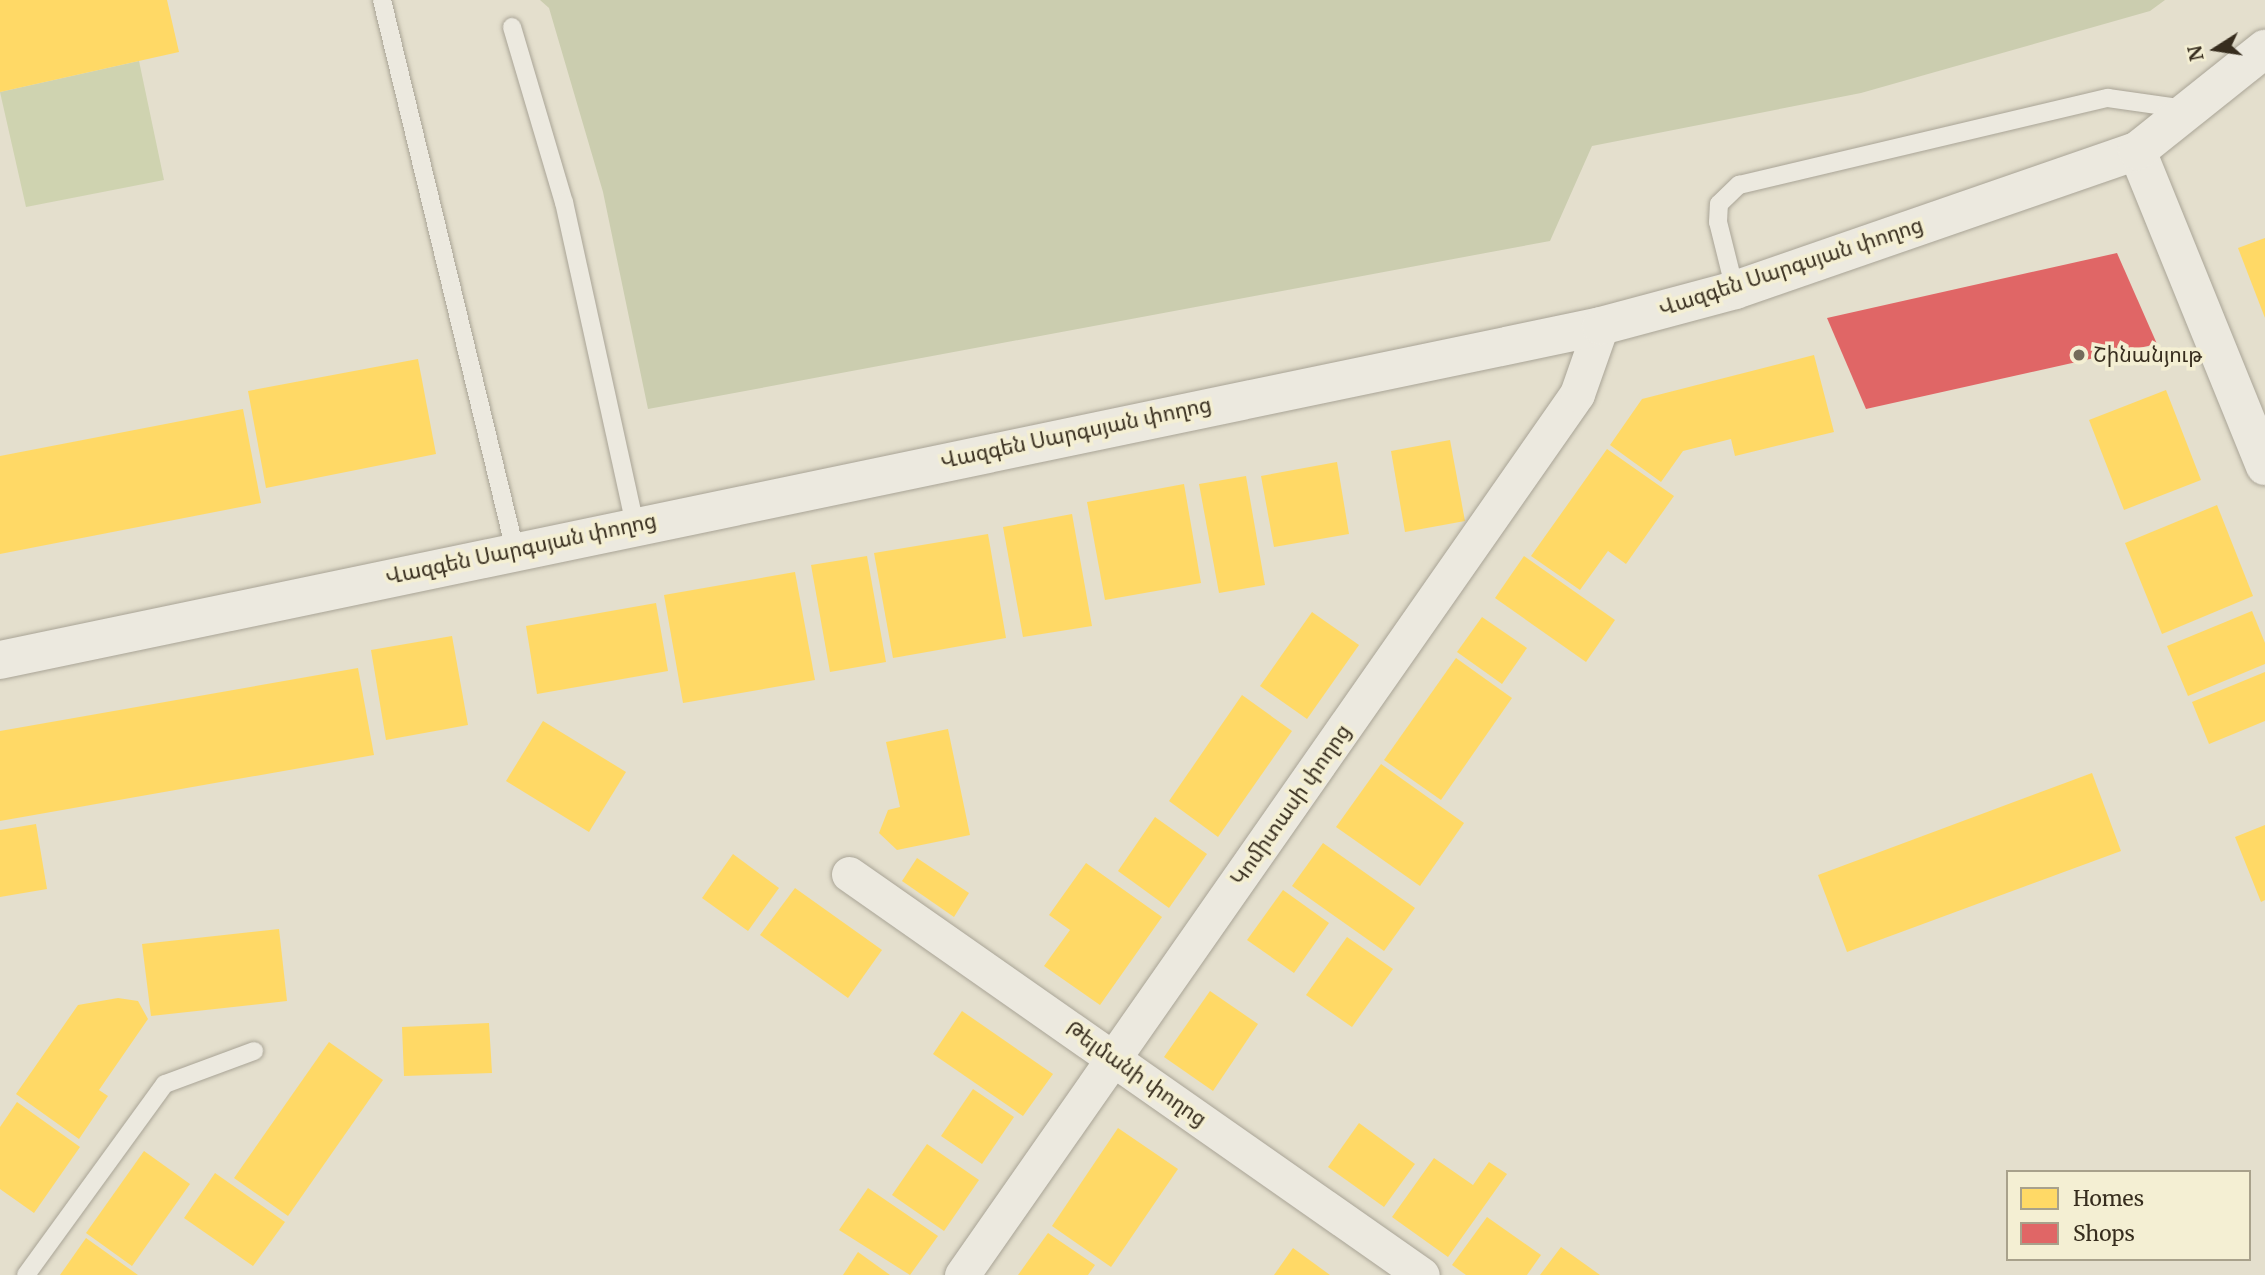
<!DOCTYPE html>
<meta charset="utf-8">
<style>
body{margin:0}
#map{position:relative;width:2265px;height:1275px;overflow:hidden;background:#e4dfcd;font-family:Merriweather,"Noto Sans Armenian",serif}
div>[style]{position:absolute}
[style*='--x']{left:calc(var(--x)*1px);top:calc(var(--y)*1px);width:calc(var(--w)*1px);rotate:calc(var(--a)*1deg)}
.green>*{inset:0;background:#cfd3b0}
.cemetery>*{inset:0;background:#cbcdaf}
.homes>*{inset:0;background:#ffd966}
.shops>*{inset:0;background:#e06666}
.roads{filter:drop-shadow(0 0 2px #a9a496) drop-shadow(0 0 2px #a9a496)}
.service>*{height:18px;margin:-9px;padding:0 9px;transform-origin:9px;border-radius:9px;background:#ece9df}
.minor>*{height:35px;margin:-17.5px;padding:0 17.5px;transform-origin:17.5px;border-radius:17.5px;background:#ece9df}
.tertiary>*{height:38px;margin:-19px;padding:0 19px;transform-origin:19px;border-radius:19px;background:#ece9df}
.dots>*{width:19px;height:19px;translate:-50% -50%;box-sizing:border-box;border:4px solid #f4efd3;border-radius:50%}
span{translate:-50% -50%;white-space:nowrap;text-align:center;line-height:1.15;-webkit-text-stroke:7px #f4efd3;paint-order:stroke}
.street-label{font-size:21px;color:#372d1e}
.poi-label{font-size:21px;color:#372d1e}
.left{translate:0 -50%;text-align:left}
.legend{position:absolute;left:2006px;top:1170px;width:245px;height:91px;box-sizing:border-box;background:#f4efd3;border:2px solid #a8a18b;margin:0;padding:9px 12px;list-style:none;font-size:21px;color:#372d1e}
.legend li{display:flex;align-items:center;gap:14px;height:35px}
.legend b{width:35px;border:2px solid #a8a18b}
.north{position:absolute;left:2181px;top:14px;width:70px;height:70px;-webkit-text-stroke:5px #f4efd3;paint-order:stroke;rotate:258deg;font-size:19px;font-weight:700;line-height:28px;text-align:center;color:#372d1e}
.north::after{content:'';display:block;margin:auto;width:24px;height:32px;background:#372d1e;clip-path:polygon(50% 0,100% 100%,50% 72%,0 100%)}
</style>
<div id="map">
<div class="green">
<div style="clip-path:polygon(139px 61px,164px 180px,26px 207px,0 92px)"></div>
</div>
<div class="cemetery">
<div style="clip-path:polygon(540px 0,2165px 0,2150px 11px,1861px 93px,1592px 146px,1550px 241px,648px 409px,603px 192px,549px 8px)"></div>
</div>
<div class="homes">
<div style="clip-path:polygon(0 0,167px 0,179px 52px,0 92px)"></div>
<div style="clip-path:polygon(2265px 238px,2265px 318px,2238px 248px)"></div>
<div style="clip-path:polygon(1814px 355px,1834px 432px,1735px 456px,1731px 439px,1683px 451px,1661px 482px,1610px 445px,1642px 399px)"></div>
<div style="clip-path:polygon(418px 359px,436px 454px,266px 488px,248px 391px)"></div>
<div style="clip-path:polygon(2166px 390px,2201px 480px,2124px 510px,2089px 420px)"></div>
<div style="clip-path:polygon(243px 409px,261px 503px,0 554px,0 456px)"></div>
<div style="clip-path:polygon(1450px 440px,1465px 521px,1405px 532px,1391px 451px)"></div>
<div style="clip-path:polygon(1607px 449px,1674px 496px,1626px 564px,1608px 551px,1580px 590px,1531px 556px)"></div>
<div style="clip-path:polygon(1337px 462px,1349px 534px,1274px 547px,1261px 476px)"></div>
<div style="clip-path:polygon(1246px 476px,1265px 585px,1219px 593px,1199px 484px)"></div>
<div style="clip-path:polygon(1184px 484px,1201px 583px,1105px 600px,1087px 502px)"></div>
<div style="clip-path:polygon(2217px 505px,2253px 596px,2162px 634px,2125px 543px)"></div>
<div style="clip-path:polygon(1072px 514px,1092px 626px,1023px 637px,1003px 527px)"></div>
<div style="clip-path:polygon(988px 534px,1006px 638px,893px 658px,874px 553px)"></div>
<div style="clip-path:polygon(867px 556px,886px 662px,830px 672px,811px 565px)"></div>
<div style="clip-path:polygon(1524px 556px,1615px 620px,1586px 662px,1495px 598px)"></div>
<div style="clip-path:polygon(795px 572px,815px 680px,683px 703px,664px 595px)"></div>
<div style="clip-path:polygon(656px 603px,668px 671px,537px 694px,526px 626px)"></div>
<div style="clip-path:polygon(2252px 611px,2265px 643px,2265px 664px,2188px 696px,2167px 646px)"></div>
<div style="clip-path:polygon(1312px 612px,1359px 645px,1307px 719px,1260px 686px)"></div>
<div style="clip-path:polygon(1482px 617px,1527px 648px,1502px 684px,1457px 652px)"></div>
<div style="clip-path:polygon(452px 636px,468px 725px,386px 740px,371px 650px)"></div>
<div style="clip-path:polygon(1456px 658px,1512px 698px,1441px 800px,1384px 760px)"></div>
<div style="clip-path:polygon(358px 668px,374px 755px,0 821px,0 731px)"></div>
<div style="clip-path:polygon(2265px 672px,2265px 721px,2209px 744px,2192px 702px)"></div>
<div style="clip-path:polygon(1242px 695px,1292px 731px,1218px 837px,1169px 801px)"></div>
<div style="clip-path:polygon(543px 721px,626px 772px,589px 832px,506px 781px)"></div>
<div style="clip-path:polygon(948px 729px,970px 835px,897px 850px,879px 833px,888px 810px,900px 807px,886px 742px)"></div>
<div style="clip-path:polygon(1381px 764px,1464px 823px,1420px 886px,1336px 827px)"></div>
<div style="clip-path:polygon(2092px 773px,2121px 851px,1847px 952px,1818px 875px)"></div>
<div style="clip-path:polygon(1155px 817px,1207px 854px,1169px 908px,1118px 871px)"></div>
<div style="clip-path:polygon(36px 824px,47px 889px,0 897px,0 830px)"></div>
<div style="clip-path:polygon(2265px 825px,2265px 900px,2261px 902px,2235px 837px)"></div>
<div style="clip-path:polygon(1323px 843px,1415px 908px,1384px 951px,1292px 886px)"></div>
<div style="clip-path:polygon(733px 854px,779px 888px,748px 931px,702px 898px)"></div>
<div style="clip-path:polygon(917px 858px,969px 893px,954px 917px,902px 881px)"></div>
<div style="clip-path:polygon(1086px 863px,1162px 917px,1100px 1005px,1044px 966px,1070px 930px,1049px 915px)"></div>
<div style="clip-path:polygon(795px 888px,882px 950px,848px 998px,760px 935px)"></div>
<div style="clip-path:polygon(1283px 890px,1329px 923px,1294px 973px,1247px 940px)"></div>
<div style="clip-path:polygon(279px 929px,287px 1001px,151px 1016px,142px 944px)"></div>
<div style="clip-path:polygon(1347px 937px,1393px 969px,1352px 1027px,1306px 995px)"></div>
<div style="clip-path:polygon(1210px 991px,1258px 1024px,1213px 1091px,1164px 1057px)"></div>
<div style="clip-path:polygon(118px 998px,138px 1001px,148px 1019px,99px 1090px,108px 1096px,79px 1139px,16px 1094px,78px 1005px)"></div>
<div style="clip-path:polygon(962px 1011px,1053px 1074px,1023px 1116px,933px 1054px)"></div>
<div style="clip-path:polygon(489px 1023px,492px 1073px,404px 1076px,402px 1027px)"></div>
<div style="clip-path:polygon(329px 1042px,383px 1080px,288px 1216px,234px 1178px)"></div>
<div style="clip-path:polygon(973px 1089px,1014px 1117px,982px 1164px,941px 1136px)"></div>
<div style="clip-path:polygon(17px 1102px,80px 1147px,34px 1213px,0 1189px,0 1127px)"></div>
<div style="clip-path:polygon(1359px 1123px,1415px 1164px,1384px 1207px,1328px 1167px)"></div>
<div style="clip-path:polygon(1118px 1128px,1178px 1169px,1111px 1267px,1052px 1226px)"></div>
<div style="clip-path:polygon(927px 1144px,979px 1180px,944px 1231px,892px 1195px)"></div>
<div style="clip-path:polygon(144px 1151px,190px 1184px,132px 1266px,86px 1233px)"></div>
<div style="clip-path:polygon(1434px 1158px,1473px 1185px,1489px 1162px,1507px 1174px,1448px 1257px,1392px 1217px)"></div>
<div style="clip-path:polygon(215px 1173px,285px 1222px,253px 1266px,184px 1218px)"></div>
<div style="clip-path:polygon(868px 1188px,938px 1236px,910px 1275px,839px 1230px)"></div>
<div style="clip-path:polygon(1487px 1217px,1541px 1255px,1527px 1275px,1466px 1275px,1452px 1265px)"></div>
<div style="clip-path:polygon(1048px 1233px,1095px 1265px,1088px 1275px,1018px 1275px)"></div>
<div style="clip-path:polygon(86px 1238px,138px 1275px,60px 1275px)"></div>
<div style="clip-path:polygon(1561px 1247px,1600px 1275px,1540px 1275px)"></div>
<div style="clip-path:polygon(1293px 1248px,1330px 1275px,1274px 1275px)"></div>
<div style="clip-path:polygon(858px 1252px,890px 1275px,843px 1275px)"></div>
</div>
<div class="shops">
<div style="clip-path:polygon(2117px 253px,2157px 344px,1866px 409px,1827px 318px)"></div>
</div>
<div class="roads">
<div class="service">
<div style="--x:382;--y:0;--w:566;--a:76.41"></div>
<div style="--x:512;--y:27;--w:183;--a:73.5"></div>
<div style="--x:564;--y:202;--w:330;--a:77.6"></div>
<div style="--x:1735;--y:290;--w:70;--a:-104"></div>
<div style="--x:1718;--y:222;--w:18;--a:-87"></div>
<div style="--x:1719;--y:204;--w:28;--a:-44"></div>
<div style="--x:1739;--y:185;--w:379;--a:-13.3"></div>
<div style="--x:2108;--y:98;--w:78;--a:8.1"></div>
<div style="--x:26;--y:1275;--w:236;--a:-54"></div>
<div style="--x:165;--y:1084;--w:95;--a:-20.3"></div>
</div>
<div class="minor">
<div style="--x:849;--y:874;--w:699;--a:34.99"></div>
<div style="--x:962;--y:1275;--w:1074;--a:-55.08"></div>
<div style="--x:1577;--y:394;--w:72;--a:-70.6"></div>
</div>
<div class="tertiary">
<div style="--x:2137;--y:151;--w:340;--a:67.9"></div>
<div style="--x:0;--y:660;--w:1635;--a:-11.78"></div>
<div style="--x:1601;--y:326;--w:139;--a:-15"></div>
<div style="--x:1735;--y:290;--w:425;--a:-19.1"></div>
<div style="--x:2137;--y:151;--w:164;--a:-38.6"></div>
</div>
</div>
<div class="dots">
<div style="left:2079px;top:355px;background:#746b5b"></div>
</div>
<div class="street-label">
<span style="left:1791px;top:267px;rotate:-18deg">Վազգեն Սարգսյան փողոց</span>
<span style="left:1076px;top:433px;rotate:-12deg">Վազգեն Սարգսյան փողոց</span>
<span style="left:521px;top:549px;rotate:-12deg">Վազգեն Սարգսյան փողոց</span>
<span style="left:1291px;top:805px;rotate:-55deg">Կոմիտասի փողոց</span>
<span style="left:1136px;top:1074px;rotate:35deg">Թելմանի փողոց</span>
</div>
<div class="poi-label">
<span class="left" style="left:2093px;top:355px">Շինանյութ</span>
</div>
<ul class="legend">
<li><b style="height:19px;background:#ffd966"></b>Homes</li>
<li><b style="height:19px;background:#e06666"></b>Shops</li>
</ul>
<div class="north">N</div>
</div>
